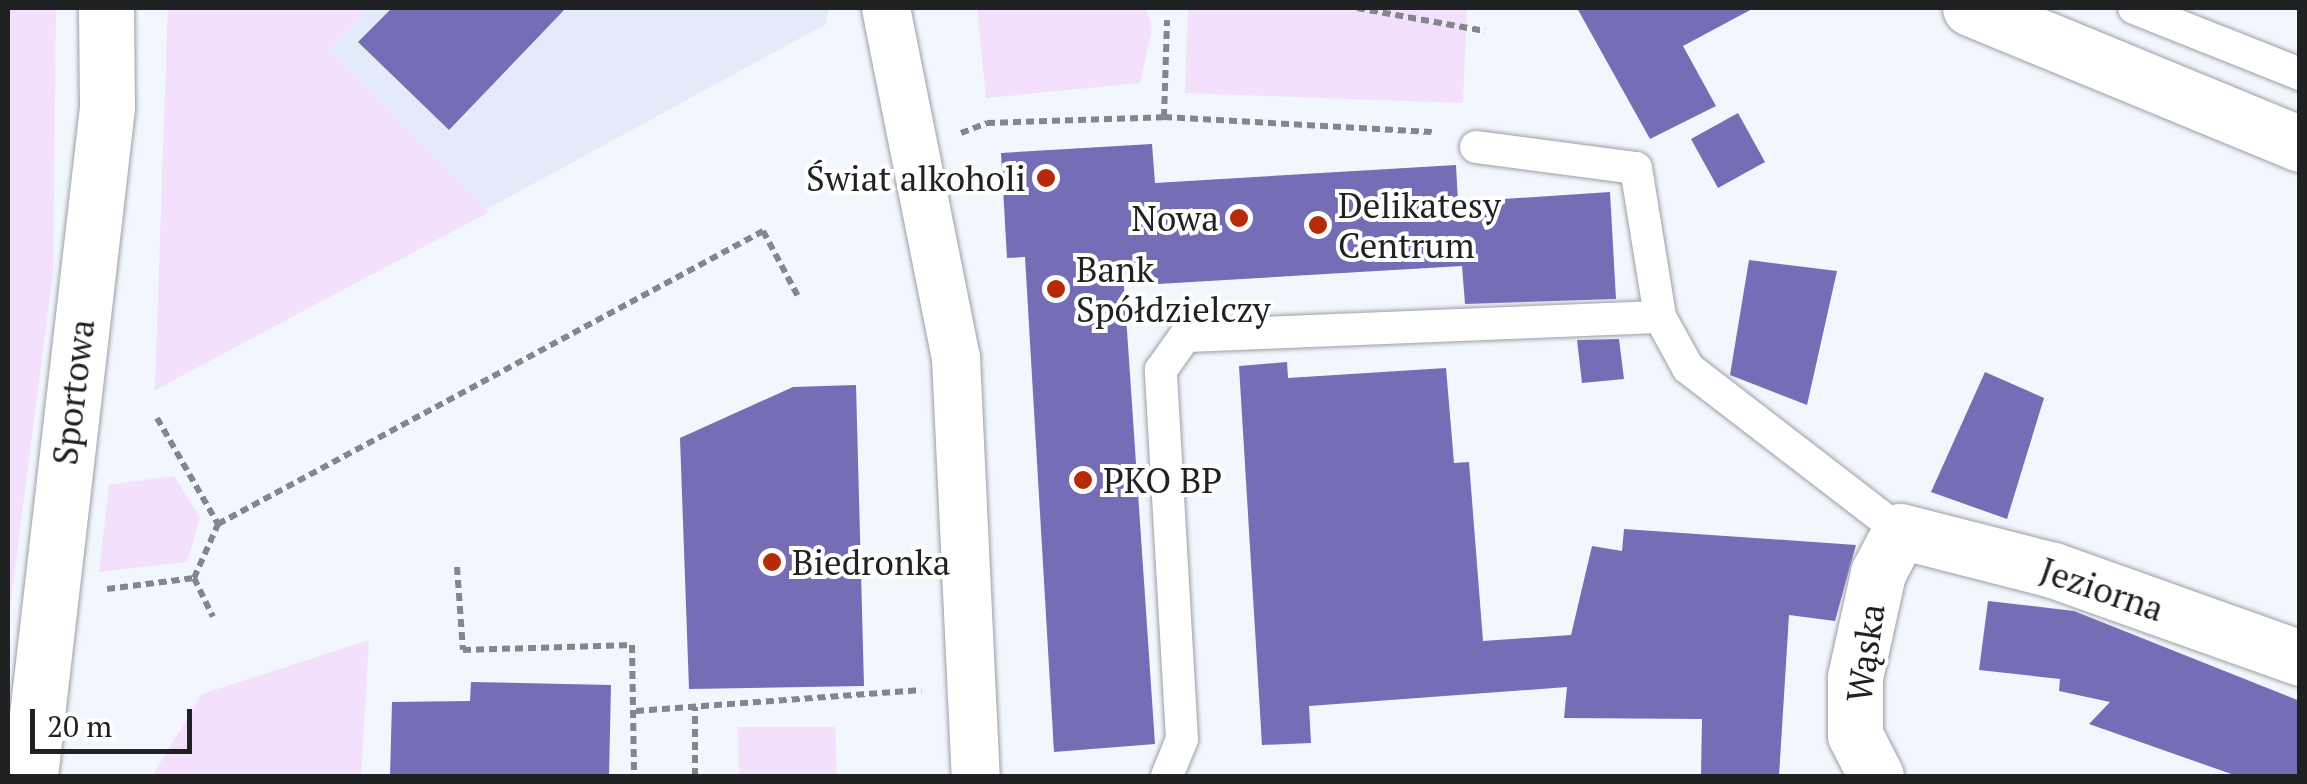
<!DOCTYPE html>
<meta charset="utf-8">
<style>
body{margin:0}
#map{position:relative;width:2307px;height:784px;overflow:hidden;background:#f2f6fd;font-family:"PT Serif",serif}
div>[style]{position:absolute}
[style*='--x']{left:calc(var(--x)*1px);top:calc(var(--y)*1px);width:calc(var(--w)*1px);rotate:calc(var(--a)*1deg)}
.built>*{inset:0;background:#e3ebf8}
.green>*{inset:0;background:#f2e0fc}
.building>*{inset:0;background:#756db5}
.path>*{height:6px;margin-top:-3px;transform-origin:0;background:repeating-linear-gradient(90deg,#83868a 0 8px,transparent 0 13px)}
.roads{filter:drop-shadow(0 0 2px #9c9fa5) drop-shadow(0 0 2px #9c9fa5)}
.service>*{height:32px;margin:-16px;padding:0 16px;transform-origin:16px;border-radius:16px;background:#fff}
.pedestrian>*{height:48px;margin:-24px;padding:0 24px;transform-origin:24px;border-radius:24px;background:#fff}
.minor>*{height:55px;margin:-27.5px;padding:0 27.5px;transform-origin:27.5px;border-radius:27.5px;background:#fff}
.dots>*{width:28px;height:28px;translate:-50% -50%;box-sizing:border-box;border:5px solid #fff;border-radius:50%}
span{translate:-50% -50%;white-space:nowrap;text-align:center;line-height:1.15;-webkit-text-stroke:8px #fff;paint-order:stroke}
.poi-label{font-size:35px;color:#1f2123}
.right{translate:-100% -50%;text-align:right}
.left{translate:0 -50%;text-align:left}
.street-label{font-size:35px;color:#1f2123}
.frame{position:absolute;inset:0;border:10px solid #1f2123;pointer-events:none}
.scale{position:absolute;left:30px;top:709px;width:162px;height:45px;box-sizing:border-box;border:5px solid #1f2123;border-top:0;padding-left:12px;font-size:30px;line-height:35px;white-space:nowrap;color:#1f2123;-webkit-text-stroke:8px #fff;paint-order:stroke}
</style>
<div id="map">
<div class="built">
<div style="clip-path:polygon(168px 8px,829px 8px,826px 24px,155px 390px)"></div>
</div>
<div class="green">
<div style="clip-path:polygon(8px 8px,56px 8px,53px 273px,8px 622px)"></div>
<div style="clip-path:polygon(168px 8px,368px 8px,329px 50px,489px 212px,155px 390px)"></div>
<div style="clip-path:polygon(977px 8px,1146px 8px,1152px 29px,1140px 83px,986px 98px)"></div>
<div style="clip-path:polygon(1188px 8px,1467px 8px,1463px 103px,1185px 93px)"></div>
<div style="clip-path:polygon(174px 476px,200px 517px,187px 562px,99px 572px,109px 485px)"></div>
<div style="clip-path:polygon(369px 640px,361px 776px,152px 776px,202px 694px)"></div>
<div style="clip-path:polygon(738px 727px,835px 727px,837px 776px,739px 776px)"></div>
</div>
<div class="building">
<div style="clip-path:polygon(392px 8px,566px 8px,449px 130px,358px 42px)"></div>
<div style="clip-path:polygon(1577px 8px,1754px 8px,1683px 46px,1716px 106px,1650px 139px)"></div>
<div style="clip-path:polygon(1738px 113px,1765px 162px,1718px 188px,1691px 139px)"></div>
<div style="clip-path:polygon(1152px 144px,1155px 183px,1456px 165px,1458px 202px,1610px 192px,1616px 299px,1465px 304px,1462px 266px,1124px 286px,1155px 744px,1054px 752px,1025px 257px,1007px 258px,1001px 153px)"></div>
<div style="clip-path:polygon(1749px 260px,1837px 271px,1807px 405px,1730px 375px)"></div>
<div style="clip-path:polygon(1619px 339px,1624px 379px,1582px 383px,1577px 340px)"></div>
<div style="clip-path:polygon(1287px 362px,1288px 378px,1446px 368px,1454px 463px,1469px 462px,1483px 641px,1571px 635px,1592px 546px,1622px 551px,1624px 529px,1856px 545px,1835px 621px,1789px 615px,1779px 776px,1701px 776px,1702px 719px,1564px 718px,1567px 687px,1309px 706px,1311px 743px,1262px 745px,1239px 366px)"></div>
<div style="clip-path:polygon(1985px 372px,2044px 398px,2007px 519px,1931px 492px)"></div>
<div style="clip-path:polygon(856px 385px,864px 686px,689px 689px,680px 438px,793px 387px)"></div>
<div style="clip-path:polygon(1988px 601px,2074px 611px,2300px 701px,2300px 776px,2237px 776px,2089px 724px,2110px 702px,2059px 691px,2060px 679px,1979px 670px)"></div>
<div style="clip-path:polygon(471px 682px,611px 685px,609px 776px,390px 776px,392px 702px,470px 701px)"></div>
</div>
<div class="path">
<div style="--x:1357;--y:8;--w:130;--a:10.2"></div>
<div style="--x:1164;--y:117;--w:97;--a:-88.2"></div>
<div style="--x:961;--y:133;--w:28;--a:-21"></div>
<div style="--x:987;--y:123;--w:177;--a:-1.9"></div>
<div style="--x:1164;--y:117;--w:272;--a:3.2"></div>
<div style="--x:157;--y:418;--w:122;--a:60.1"></div>
<div style="--x:457;--y:567;--w:83;--a:85.9"></div>
<div style="--x:463;--y:650;--w:169;--a:-1.7"></div>
<div style="--x:632;--y:645;--w:131;--a:89.1"></div>
<div style="--x:194;--y:578;--w:43;--a:64"></div>
<div style="--x:107;--y:589;--w:88;--a:-7.2"></div>
<div style="--x:194;--y:578;--w:59;--a:-66"></div>
<div style="--x:218;--y:524;--w:619;--a:-28.26"></div>
<div style="--x:763;--y:231;--w:76;--a:61.8"></div>
<div style="--x:636;--y:711;--w:286;--a:-4.2"></div>
<div style="--x:695;--y:776;--w:69;--a:-90"></div>
</div>
<div class="roads">
<div class="service">
<div style="--x:2134;--y:8;--w:179;--a:21.7"></div>
<div style="--x:1476;--y:147;--w:161;--a:7.5"></div>
<div style="--x:1636;--y:168;--w:151;--a:80.8"></div>
<div style="--x:1660;--y:317;--w:58;--a:61.2"></div>
<div style="--x:1688;--y:368;--w:267;--a:37.6"></div>
<div style="--x:1167;--y:776;--w:40;--a:-68"></div>
<div style="--x:1182;--y:739;--w:370;--a:-93.3"></div>
<div style="--x:1161;--y:370;--w:42;--a:-54.8"></div>
<div style="--x:1185;--y:336;--w:475;--a:-2.3"></div>
</div>
<div class="pedestrian">
<div style="--x:886;--y:8;--w:357;--a:78.7"></div>
<div style="--x:956;--y:358;--w:418;--a:87.3"></div>
</div>
<div class="minor">
<div style="--x:1970;--y:8;--w:357;--a:22.4"></div>
<div style="--x:30;--y:776;--w:673;--a:-83.43"></div>
<div style="--x:107;--y:107;--w:99;--a:-90.6"></div>
<div style="--x:1876;--y:776;--w:46;--a:-117.1"></div>
<div style="--x:1855;--y:735;--w:58;--a:-90"></div>
<div style="--x:1855;--y:677;--w:107;--a:-77.5"></div>
<div style="--x:1878;--y:573;--w:47;--a:-62.4"></div>
<div style="--x:1900;--y:531;--w:158;--a:14.3"></div>
<div style="--x:2053;--y:570;--w:262;--a:19.6"></div>
</div>
</div>
<div class="dots">
<div style="left:1046px;top:178px;background:#b52a09"></div>
<div style="left:1239px;top:218px;background:#b52a09"></div>
<div style="left:1318px;top:225px;background:#b52a09"></div>
<div style="left:1056px;top:289px;background:#b52a09"></div>
<div style="left:1083px;top:480px;background:#b52a09"></div>
<div style="left:772px;top:562px;background:#b52a09"></div>
</div>
<div class="poi-label">
<span class="right" style="left:1026px;top:178px">Świat alkoholi</span>
<span class="left" style="left:1338px;top:225px">Delikatesy<br>Centrum</span>
<span class="right" style="left:1219px;top:218px">Nowa</span>
<span class="left" style="left:1076px;top:289px">Bank<br>Spółdzielczy</span>
<span class="left" style="left:1103px;top:480px">PKO BP</span>
<span class="left" style="left:792px;top:562px">Biedronka</span>
</div>
<div class="street-label">
<span style="left:73px;top:392px;rotate:-83deg">Sportowa</span>
<span style="left:2102px;top:589px;rotate:19deg">Jeziorna</span>
<span style="left:1865px;top:653px;rotate:-82deg">Wąska</span>
</div>
<div class="frame"></div>
<div class="scale">20 m</div>
</div>
